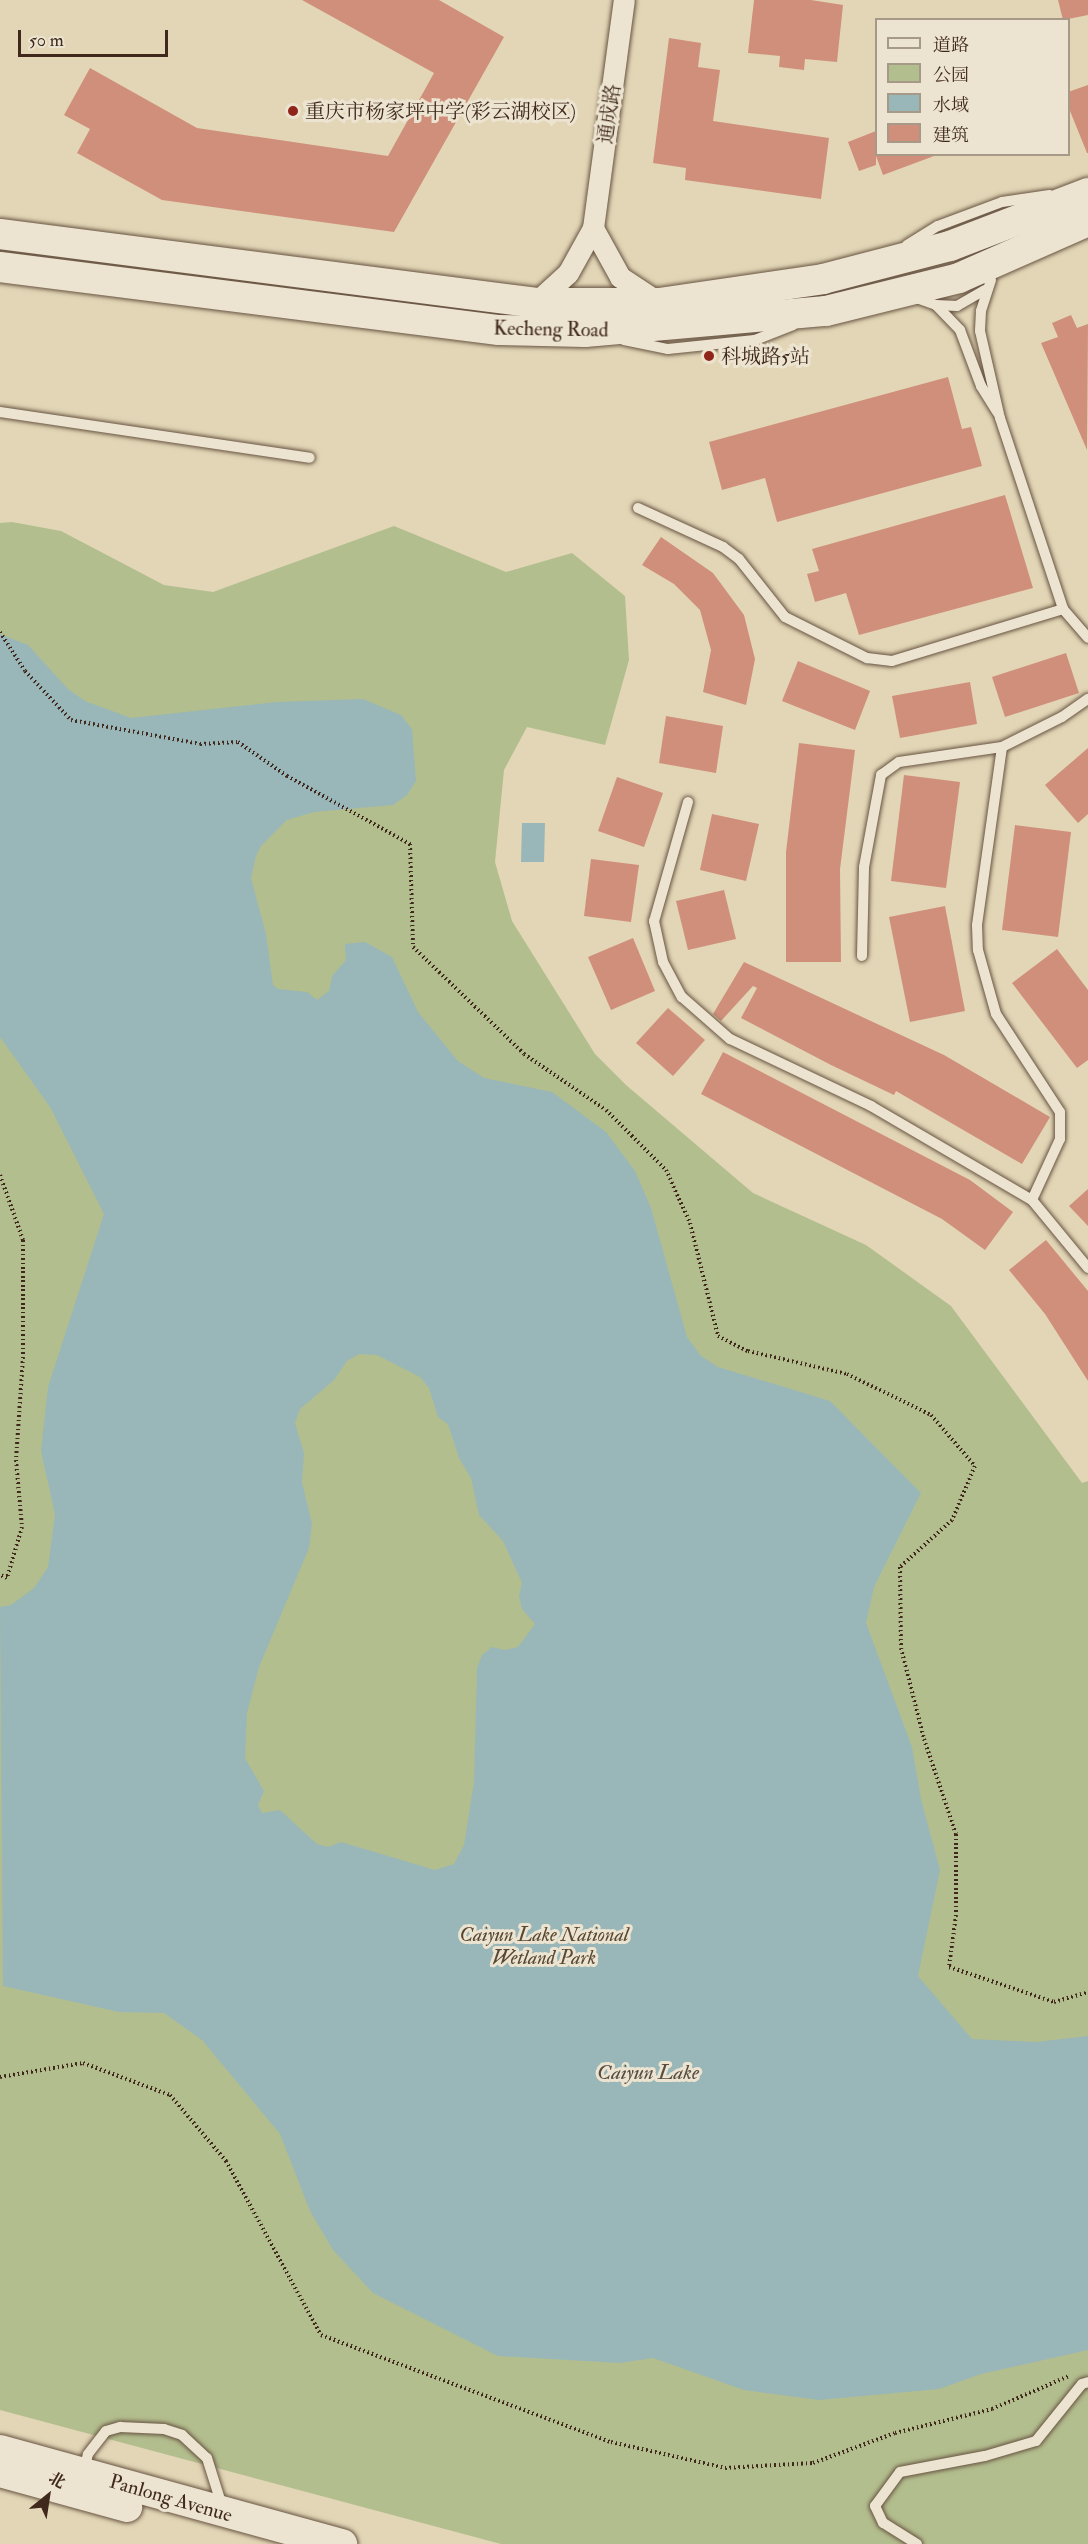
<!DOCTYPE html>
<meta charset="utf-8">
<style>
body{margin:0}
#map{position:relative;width:1088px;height:2544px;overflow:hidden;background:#e2d6b6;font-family:"IM FELL Double Pica","Noto Serif SC",serif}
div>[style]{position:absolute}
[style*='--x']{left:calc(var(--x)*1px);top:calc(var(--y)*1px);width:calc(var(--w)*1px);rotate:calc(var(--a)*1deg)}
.green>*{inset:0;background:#b3be8e}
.water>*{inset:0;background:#99b7b8}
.building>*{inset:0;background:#d08f7b}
.path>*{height:4px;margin-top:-2px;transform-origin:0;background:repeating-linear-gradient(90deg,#40291c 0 1.5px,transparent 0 4.5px)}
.roads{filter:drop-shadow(0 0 2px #685442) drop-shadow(0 0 2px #685442)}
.lane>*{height:10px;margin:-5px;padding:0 5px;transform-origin:5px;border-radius:5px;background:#ece4d0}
.street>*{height:21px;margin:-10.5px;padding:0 10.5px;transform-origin:10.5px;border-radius:10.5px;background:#ece4d0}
.secondary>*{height:30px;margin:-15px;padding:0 15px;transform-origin:15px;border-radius:15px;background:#ece4d0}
.dots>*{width:16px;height:16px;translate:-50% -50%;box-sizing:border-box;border:3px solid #ece4d0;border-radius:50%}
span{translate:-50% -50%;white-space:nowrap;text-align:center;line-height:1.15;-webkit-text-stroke:6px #ece4d0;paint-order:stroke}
.poi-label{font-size:20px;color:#40291c}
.left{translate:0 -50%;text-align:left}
.street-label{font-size:20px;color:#40291c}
.park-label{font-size:20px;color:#574733;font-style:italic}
.water-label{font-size:21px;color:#564c43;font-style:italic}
.legend{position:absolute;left:875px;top:18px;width:195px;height:138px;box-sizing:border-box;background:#ece4d0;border:2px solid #a79988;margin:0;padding:8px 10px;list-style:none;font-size:18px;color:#40291c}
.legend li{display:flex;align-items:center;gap:12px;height:30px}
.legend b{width:30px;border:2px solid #a79988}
.north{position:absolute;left:18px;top:2466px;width:60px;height:60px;-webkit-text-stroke:4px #ece4d0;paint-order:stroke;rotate:30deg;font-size:16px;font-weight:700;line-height:24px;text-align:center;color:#40291c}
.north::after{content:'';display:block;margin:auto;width:21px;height:27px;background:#40291c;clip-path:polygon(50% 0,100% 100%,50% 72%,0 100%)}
.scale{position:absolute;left:18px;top:30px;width:150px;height:27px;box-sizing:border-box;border:3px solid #40291c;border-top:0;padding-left:8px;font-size:18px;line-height:21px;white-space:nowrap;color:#40291c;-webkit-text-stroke:4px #ece4d0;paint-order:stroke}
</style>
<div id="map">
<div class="green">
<div style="clip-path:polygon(12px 522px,61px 531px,164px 585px,213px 592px,394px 526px,506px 572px,572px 553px,625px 596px,629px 660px,605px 745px,527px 727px,504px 770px,495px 862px,512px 921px,595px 1054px,626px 1085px,753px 1193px,866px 1245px,951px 1306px,1082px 1483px,1088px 1481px,1088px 2544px,501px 2544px,0 2410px,0 523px)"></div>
</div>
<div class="water">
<div style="clip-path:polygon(evenodd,0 634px,28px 645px,68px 689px,85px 701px,131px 718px,277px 702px,363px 699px,401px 715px,412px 729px,416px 781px,407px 795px,393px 805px,314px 812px,287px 820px,261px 846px,256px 856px,251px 878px,266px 934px,273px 985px,278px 989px,307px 992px,317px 1000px,329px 991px,332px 976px,346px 960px,345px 944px,365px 942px,392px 957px,418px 1012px,458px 1061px,484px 1078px,552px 1092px,606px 1132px,635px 1171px,651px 1208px,687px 1337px,701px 1356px,718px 1367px,830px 1401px,921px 1493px,874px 1587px,866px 1623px,912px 1747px,921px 1799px,940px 1870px,918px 1976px,972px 2039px,1036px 2042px,1088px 2036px,1088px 2350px,981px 2374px,939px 2389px,819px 2400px,744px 2390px,653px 2358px,620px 2363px,498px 2356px,373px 2293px,333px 2250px,310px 2211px,280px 2134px,202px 2040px,164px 2013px,119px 2012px,3px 1986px,0 1607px,11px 1605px,34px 1588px,48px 1567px,55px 1514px,41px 1451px,48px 1387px,104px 1214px,50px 1107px,0 1037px,0 634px,359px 1354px,377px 1355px,420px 1377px,429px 1388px,438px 1417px,448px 1424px,459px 1458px,471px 1478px,479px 1515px,503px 1541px,522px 1583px,519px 1596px,522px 1609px,535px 1624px,518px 1647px,505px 1650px,492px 1647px,482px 1655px,477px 1668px,474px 1782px,464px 1845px,454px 1864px,435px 1870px,341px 1842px,328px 1847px,317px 1844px,280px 1810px,262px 1813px,258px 1805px,264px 1791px,245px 1758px,247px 1713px,259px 1667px,309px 1548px,312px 1524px,302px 1482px,304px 1453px,295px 1423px,300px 1409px,334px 1380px,347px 1361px,359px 1354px)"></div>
<div style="clip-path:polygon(522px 823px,545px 823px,544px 862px,521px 862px)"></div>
</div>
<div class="building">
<div style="clip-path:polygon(302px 0,439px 0,504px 37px,394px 232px,162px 200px,77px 153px,90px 129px,64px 115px,90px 68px,197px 128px,388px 156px,434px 73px)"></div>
<div style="clip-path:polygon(754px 0,811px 0,843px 5px,837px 62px,805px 59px,804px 70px,779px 67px,780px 56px,748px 53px)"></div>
<div style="clip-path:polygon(1058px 0,1088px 0,1088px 15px,1063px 20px)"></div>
<div style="clip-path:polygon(669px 38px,701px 43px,698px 67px,720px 70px,713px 121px,829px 138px,821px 199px,685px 180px,686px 168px,653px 163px)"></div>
<div style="clip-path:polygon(1088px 85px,1088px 153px,1087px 153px,1068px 106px,1068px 92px)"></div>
<div style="clip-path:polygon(876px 131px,876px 154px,934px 156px,883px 175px,876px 156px,876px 165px,859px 171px,848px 142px)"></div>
<div style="clip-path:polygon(1071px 315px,1077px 328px,1088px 324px,1087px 450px,1041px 343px,1058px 337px,1052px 323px)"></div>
<div style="clip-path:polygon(948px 377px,962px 429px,971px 427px,982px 466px,777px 522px,765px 478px,722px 490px,709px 442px)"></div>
<div style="clip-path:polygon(1005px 495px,1033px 588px,859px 635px,846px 593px,815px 602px,807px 574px,819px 571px,812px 549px)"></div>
<div style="clip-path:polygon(661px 537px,713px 573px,744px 615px,755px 659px,746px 705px,703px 692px,711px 650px,700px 610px,674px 584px,642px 565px)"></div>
<div style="clip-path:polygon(1066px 653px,1079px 693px,1005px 717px,992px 677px)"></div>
<div style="clip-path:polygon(798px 661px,870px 691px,855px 730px,782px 701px)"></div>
<div style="clip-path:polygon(970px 682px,977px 724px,900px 738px,892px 696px)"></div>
<div style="clip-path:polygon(666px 716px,723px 726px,716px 773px,659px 763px)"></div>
<div style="clip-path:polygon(799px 743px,855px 750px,840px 869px,841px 962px,786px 962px,786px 852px)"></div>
<div style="clip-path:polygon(1088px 748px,1088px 814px,1078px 823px,1045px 785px)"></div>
<div style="clip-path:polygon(904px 775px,960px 782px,946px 888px,891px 881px)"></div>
<div style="clip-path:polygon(617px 777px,663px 793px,644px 847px,598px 831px)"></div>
<div style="clip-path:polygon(712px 814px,759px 824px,746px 881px,700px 870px)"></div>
<div style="clip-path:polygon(1015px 825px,1071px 832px,1058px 937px,1002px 930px)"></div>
<div style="clip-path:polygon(591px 859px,639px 865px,631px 922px,584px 916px)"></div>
<div style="clip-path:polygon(724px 890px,736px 939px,688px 950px,676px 901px)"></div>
<div style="clip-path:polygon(945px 906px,965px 1011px,910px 1022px,889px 917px)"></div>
<div style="clip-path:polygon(633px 938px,655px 991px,611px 1010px,588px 957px)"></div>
<div style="clip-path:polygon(1057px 949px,1088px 990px,1088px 1060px,1077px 1068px,1012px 983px)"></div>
<div style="clip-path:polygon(744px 962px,944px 1055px,1050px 1117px,1022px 1164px,896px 1091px,894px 1095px,831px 1065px,741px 1018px,757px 988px,753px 986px,721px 1021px,713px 1014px)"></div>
<div style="clip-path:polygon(668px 1008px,705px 1040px,673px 1076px,636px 1043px)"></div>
<div style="clip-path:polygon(723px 1052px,970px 1180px,1013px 1212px,985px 1250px,942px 1219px,701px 1094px)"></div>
<div style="clip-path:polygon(1088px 1189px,1088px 1226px,1069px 1206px)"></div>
<div style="clip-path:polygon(1046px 1240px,1088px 1291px,1088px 1381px,1045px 1314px,1009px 1270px)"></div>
</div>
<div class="path">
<div style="--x:0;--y:632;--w:46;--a:57.3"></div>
<div style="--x:25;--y:671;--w:67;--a:46.8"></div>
<div style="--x:71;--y:720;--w:131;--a:10.5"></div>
<div style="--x:200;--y:744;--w:38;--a:-3"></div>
<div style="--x:238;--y:742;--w:60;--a:34.8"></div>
<div style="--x:287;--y:776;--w:141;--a:28.9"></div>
<div style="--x:410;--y:844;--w:103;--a:88.3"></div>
<div style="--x:413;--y:947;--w:154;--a:43.9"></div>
<div style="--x:524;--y:1054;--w:99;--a:34.3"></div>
<div style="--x:606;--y:1110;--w:85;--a:45"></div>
<div style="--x:666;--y:1170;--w:58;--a:65.6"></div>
<div style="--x:690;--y:1223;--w:116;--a:76.1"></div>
<div style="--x:718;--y:1336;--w:34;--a:27"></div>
<div style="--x:748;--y:1351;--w:102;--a:13.1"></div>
<div style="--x:847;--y:1374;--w:93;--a:26"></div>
<div style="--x:931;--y:1415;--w:67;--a:49.2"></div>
<div style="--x:975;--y:1466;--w:59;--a:113.1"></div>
<div style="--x:952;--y:1520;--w:70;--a:137.9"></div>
<div style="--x:900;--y:1567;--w:81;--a:89.3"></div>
<div style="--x:901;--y:1648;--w:94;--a:75.8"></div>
<div style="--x:924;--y:1739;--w:100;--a:71.4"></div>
<div style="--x:956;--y:1834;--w:81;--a:90"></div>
<div style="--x:956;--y:1915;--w:52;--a:97.7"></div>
<div style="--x:949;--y:1967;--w:111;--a:18.4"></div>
<div style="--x:1054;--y:2002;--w:35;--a:-16"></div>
<div style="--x:0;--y:1175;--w:69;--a:70.5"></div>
<div style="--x:23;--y:1240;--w:117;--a:90"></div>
<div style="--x:23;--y:1357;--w:103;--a:93.9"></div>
<div style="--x:16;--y:1460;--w:67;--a:84.9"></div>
<div style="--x:22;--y:1527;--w:53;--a:106.4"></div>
<div style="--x:7;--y:1578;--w:8;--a:-157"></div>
<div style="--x:0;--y:2077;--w:84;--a:-9.6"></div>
<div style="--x:83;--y:2063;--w:93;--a:20.2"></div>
<div style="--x:170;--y:2095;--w:87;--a:49.7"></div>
<div style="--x:226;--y:2161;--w:198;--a:61.4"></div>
<div style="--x:321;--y:2335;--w:309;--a:20.3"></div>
<div style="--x:611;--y:2442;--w:117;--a:12.8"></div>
<div style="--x:725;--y:2468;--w:88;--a:-3.3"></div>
<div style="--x:813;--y:2463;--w:87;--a:-20.1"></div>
<div style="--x:895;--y:2433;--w:100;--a:-13.9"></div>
<div style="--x:992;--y:2409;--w:84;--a:-23.2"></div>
</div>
<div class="roads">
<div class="lane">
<div style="--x:907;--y:245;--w:36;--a:-32"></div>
<div style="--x:938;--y:226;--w:68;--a:-20.6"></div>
<div style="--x:1002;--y:202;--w:48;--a:-8.5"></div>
<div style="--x:991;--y:280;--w:33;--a:108"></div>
<div style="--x:981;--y:311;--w:20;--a:93"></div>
<div style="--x:980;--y:331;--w:89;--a:77.1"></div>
<div style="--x:1000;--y:418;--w:201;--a:71.7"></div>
<div style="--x:1063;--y:609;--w:38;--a:49"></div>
<div style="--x:914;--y:297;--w:23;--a:20"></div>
<div style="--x:936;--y:305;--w:21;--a:3"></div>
<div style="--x:957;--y:306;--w:32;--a:-30"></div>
<div style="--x:936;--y:305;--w:35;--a:46"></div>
<div style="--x:960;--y:330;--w:60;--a:69.4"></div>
<div style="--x:981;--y:386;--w:31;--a:58"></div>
<div style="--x:624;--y:340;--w:45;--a:11.6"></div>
<div style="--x:668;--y:349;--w:87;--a:-5.9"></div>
<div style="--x:755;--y:340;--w:41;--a:-21.5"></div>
<div style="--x:0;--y:412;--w:313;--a:8.4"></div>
<div style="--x:638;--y:508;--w:94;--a:24.6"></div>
<div style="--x:723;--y:547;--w:20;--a:37"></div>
<div style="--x:739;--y:559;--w:74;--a:51.6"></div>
<div style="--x:785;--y:617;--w:92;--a:26.6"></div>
<div style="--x:867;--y:658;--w:25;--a:7"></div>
<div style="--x:892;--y:661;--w:179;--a:-16.9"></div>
<div style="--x:1002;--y:747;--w:180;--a:98"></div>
<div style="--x:977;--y:925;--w:25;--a:88"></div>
<div style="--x:978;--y:950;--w:66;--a:74.3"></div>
<div style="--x:996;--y:1014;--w:117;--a:56.9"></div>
<div style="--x:1060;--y:1112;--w:27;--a:90"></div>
<div style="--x:1060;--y:1139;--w:67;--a:114.7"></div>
<div style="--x:1032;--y:1200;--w:88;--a:50.5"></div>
<div style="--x:688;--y:802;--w:124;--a:105.9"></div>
<div style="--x:654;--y:921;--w:42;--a:77.6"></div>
<div style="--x:663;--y:962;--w:40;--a:62"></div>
<div style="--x:682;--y:997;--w:64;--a:41.2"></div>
<div style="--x:730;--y:1039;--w:156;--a:25.4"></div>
<div style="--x:871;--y:1106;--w:186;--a:30.3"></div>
<div style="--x:862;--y:956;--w:89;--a:-88.7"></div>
<div style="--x:864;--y:867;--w:94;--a:-79.5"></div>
<div style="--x:881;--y:775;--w:22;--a:-36"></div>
<div style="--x:899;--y:762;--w:104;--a:-8.3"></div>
<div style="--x:1002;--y:747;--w:67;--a:-26.6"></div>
<div style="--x:1062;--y:717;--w:32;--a:-35"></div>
<div style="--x:84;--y:2471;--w:17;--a:-77"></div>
<div style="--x:88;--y:2454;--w:29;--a:-52"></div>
<div style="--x:106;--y:2431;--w:15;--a:-16"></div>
<div style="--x:120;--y:2427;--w:44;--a:2.6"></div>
<div style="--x:164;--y:2429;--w:19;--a:18"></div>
<div style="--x:182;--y:2435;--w:34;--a:43"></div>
<div style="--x:207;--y:2458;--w:50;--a:72.6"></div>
<div style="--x:917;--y:2544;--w:40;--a:-148"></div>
<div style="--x:883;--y:2523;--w:19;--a:-115"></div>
<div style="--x:875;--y:2506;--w:42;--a:-53.7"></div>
<div style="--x:900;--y:2472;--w:86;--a:-10.7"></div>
<div style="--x:985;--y:2456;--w:53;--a:-16.4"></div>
<div style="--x:1036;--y:2441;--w:73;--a:-51.1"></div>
<div style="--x:1082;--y:2384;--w:6;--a:-18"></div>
</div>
<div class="street">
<div style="--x:593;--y:228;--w:56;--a:61.1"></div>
<div style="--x:620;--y:277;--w:45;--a:33.3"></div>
<div style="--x:533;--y:305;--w:47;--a:-42.4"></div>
<div style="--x:568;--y:273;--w:51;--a:-60.9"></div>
<div style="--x:593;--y:228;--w:230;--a:-82.3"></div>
</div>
<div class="secondary">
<div style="--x:0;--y:234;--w:541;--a:7.32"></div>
<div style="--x:537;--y:303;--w:122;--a:0"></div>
<div style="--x:659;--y:303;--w:166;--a:-8.3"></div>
<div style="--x:823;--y:279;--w:131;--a:-14.6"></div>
<div style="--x:950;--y:246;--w:148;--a:-21"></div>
<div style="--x:0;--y:267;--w:503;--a:7.2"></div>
<div style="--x:499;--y:330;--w:86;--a:1.3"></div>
<div style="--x:585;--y:332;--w:242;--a:-5"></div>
<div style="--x:826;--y:311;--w:137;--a:-13.9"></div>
<div style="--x:959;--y:278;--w:141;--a:-23.8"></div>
<div style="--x:0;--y:2450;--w:355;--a:15.4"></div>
<div style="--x:0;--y:2472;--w:132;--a:15.4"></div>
</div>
</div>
<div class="dots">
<div style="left:293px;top:111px;background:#8f2418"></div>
<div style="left:709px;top:356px;background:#8f2418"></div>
</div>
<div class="poi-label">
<span class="left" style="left:305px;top:111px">重庆市杨家坪中学(彩云湖校区)</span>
<span class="left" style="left:721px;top:356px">科城路5站</span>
</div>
<div class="street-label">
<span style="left:609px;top:114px;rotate:-82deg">通成路</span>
<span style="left:551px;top:329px;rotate:1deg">Kecheng Road</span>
<span style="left:171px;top:2498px;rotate:16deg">Panlong Avenue</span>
</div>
<div class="park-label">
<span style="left:544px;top:1946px">Caiyun Lake National<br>Wetland Park</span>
</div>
<div class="water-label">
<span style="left:648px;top:2073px">Caiyun Lake</span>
</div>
<ul class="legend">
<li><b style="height:8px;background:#ece4d0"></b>道路</li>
<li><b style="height:16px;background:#b3be8e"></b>公园</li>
<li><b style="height:16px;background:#99b7b8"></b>水域</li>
<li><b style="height:16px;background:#d08f7b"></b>建筑</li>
</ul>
<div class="north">北</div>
<div class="scale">50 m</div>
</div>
